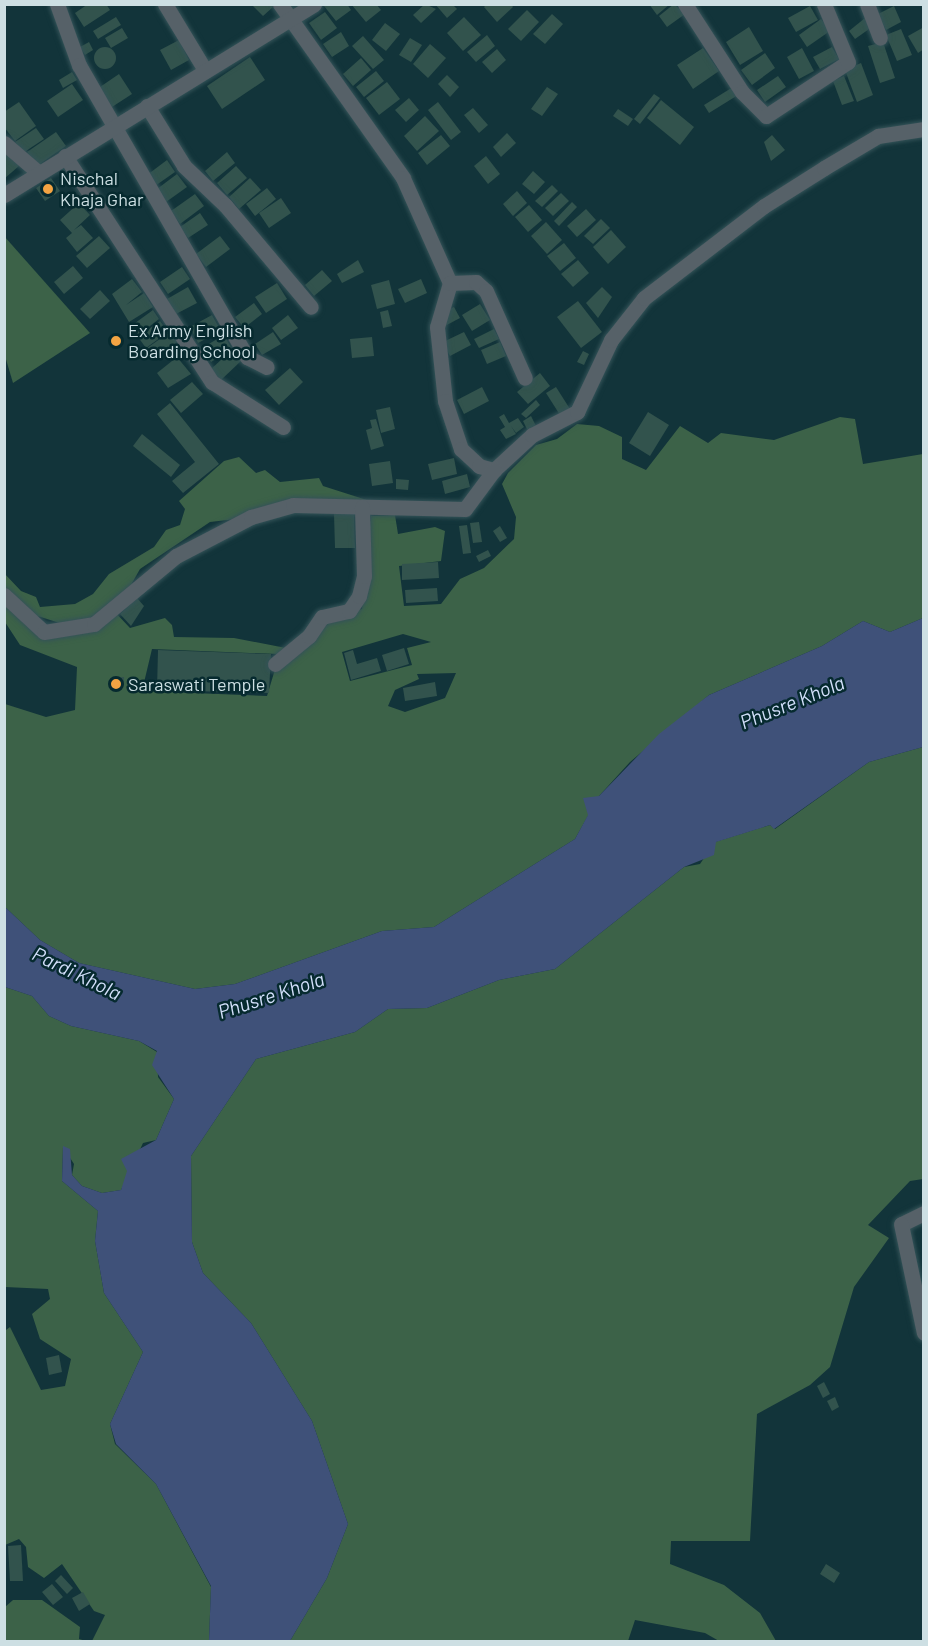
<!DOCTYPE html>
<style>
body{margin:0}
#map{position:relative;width:928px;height:1646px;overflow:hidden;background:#12343a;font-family:Barlow,sans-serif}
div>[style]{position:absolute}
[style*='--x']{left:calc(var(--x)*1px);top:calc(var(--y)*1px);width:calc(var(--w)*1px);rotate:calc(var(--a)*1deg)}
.green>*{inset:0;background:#3c6248}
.water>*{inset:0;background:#3f5179}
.building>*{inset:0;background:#32534d}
.round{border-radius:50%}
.roads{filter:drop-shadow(0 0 2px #345358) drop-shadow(0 0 2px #345358)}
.minor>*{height:15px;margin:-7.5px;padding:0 7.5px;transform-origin:7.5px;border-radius:7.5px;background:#566168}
.dots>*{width:16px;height:16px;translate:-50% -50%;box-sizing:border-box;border:3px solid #062a2f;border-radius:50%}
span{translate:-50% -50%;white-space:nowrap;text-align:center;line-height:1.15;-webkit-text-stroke:5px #062a2f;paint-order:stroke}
.poi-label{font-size:18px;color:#cddfe3}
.left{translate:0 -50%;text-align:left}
.water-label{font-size:20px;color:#d2dffa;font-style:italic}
.frame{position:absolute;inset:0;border:6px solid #cddfe3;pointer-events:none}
</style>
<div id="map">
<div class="green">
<div style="clip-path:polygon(4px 236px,90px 333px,13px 383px,5px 356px)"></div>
<div style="clip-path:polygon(evenodd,840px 417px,855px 419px,863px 464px,923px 454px,923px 618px,890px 632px,863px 621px,822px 646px,709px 695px,630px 762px,599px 796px,575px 839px,434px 927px,382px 931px,235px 984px,195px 989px,79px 963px,40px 940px,5px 907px,5px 704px,46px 717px,75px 710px,77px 667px,20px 645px,5px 622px,5px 598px,48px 639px,70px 635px,114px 611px,130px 628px,165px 618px,172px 625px,174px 637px,234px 638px,286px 648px,277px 654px,152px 649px,142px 691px,267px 696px,276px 666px,296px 657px,325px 619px,362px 609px,371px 516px,395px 515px,398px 534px,435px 527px,445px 531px,441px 561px,399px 566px,404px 606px,441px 604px,460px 579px,484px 568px,514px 539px,516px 517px,502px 484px,508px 473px,536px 445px,557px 439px,577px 424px,599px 426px,622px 437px,622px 459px,646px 470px,680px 426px,708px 443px,721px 433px,774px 440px,840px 417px,403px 634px,431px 642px,407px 648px,412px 665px,350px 681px,342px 652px,403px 634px,840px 417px,456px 673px,445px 698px,405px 712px,388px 706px,395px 690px,419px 679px,417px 674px,456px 673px)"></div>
<div style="clip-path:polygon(239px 457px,256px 473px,265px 470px,280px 482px,319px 478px,323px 486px,376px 503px,210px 522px,140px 569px,131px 585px,99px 615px,66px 625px,28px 613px,5px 591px,4px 573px,21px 591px,36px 597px,40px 607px,75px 604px,93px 594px,109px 574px,154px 547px,166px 530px,180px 525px,185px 509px,179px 501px,224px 461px)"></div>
<div style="clip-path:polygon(923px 747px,923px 1179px,910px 1181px,868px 1225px,889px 1238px,854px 1287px,830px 1367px,810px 1385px,757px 1414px,750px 1541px,671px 1541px,670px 1564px,724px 1585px,760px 1613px,776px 1641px,719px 1641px,705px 1633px,635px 1620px,628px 1641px,290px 1641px,327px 1578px,348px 1524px,312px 1421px,251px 1323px,203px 1273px,192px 1242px,191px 1156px,256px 1059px,355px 1032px,388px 1009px,427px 1008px,499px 980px,555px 969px,684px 867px,700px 864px,715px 842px,770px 825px,775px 829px,869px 762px)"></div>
<div style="clip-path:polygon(5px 987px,32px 996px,49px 1016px,71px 1026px,139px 1041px,157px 1052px,158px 1077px,174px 1099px,156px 1140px,143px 1143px,121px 1190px,102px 1193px,82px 1186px,72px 1175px,74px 1164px,63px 1147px,62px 1181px,98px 1211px,95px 1241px,104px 1293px,143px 1352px,110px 1424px,115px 1444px,156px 1484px,211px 1587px,209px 1641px,92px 1641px,105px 1615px,94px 1611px,62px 1564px,44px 1578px,28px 1567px,26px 1547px,19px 1539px,5px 1545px,6px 1330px,10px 1327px,41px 1390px,65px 1386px,71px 1359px,40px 1339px,32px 1314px,50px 1299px,48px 1289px,5px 1287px)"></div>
<div style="clip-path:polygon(13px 1600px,42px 1600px,80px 1627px,79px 1639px,86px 1641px,5px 1641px,5px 1607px)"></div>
</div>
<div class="water">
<div style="clip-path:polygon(923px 618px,923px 747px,869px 762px,774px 829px,770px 825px,716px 842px,714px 855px,684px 867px,555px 969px,499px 980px,427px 1008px,388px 1009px,355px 1032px,256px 1059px,191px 1156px,192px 1242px,203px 1273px,251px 1323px,312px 1421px,348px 1524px,327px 1578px,290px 1641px,209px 1641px,211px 1586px,156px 1484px,116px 1444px,110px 1424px,143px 1352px,104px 1293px,95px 1241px,98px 1211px,62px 1181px,63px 1146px,70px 1149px,72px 1175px,82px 1186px,102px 1193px,121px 1190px,127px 1171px,121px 1159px,156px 1140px,174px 1099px,152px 1065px,157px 1051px,139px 1041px,71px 1026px,49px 1016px,32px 996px,5px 987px,5px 907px,40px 940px,79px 963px,195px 989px,235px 984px,382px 931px,434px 927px,575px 839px,588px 815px,583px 798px,599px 796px,659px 734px,709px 695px,822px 646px,863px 621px,890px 632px)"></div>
</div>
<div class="building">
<div style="clip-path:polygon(88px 4px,106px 4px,110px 10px,84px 27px,75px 13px)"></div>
<div style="clip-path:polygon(251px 4px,271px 4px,273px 7px,263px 16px)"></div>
<div style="clip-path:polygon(347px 4px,351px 10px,336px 21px,324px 6px)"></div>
<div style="clip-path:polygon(351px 4px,376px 4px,381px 10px,366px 22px)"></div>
<div style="clip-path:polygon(425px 4px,436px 9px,421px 23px,413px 15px)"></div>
<div style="clip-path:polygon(435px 4px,452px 4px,457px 9px,447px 18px)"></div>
<div style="clip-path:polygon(487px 4px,511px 4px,513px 7px,497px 22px,484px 7px)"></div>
<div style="clip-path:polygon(649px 4px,670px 4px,657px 15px)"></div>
<div style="clip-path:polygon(674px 4px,685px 14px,667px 27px,659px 16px)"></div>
<div style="clip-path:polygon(810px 6px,818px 20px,796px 32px,788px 18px)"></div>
<div style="clip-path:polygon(894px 6px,901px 22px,886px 30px,878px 14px)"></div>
<div style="clip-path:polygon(527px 10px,539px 22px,521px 41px,508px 29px)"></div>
<div style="clip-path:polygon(325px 12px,337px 28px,321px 40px,309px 23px)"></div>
<div style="clip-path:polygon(552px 14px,563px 24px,545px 44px,533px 34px)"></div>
<div style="clip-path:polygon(116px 17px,121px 25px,98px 39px,93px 31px)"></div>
<div style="clip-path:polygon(464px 17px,481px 35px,463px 51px,447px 33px)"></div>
<div style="clip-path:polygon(865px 18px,872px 27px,855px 39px,849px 31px)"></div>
<div style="clip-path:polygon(821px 19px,830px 31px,807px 47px,799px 35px)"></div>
<div style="clip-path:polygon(385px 23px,400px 34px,386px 51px,372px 40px)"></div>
<div style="clip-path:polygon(749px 27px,763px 51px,740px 65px,726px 42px)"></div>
<div style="clip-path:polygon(924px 27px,924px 49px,918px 53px,908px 36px)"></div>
<div style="clip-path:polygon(122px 28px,128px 38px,111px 48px,105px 38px)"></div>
<div style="clip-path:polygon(901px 29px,912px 55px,897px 61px,886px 35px)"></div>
<div style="clip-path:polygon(341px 32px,349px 46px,332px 57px,323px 44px)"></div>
<div style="clip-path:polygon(487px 35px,495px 46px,476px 62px,467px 52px)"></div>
<div style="clip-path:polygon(363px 36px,384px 60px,373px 69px,352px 46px)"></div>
<div style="clip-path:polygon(410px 38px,422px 45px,411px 62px,399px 55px)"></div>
<div style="clip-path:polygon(179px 40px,189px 60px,171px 70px,160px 50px)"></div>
<div style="clip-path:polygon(89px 42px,93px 50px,85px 55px,80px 47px)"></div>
<div style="clip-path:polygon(883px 42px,895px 78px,880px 83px,868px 46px)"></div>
<div style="clip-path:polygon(430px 44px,446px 58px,428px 78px,413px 64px)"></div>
<div style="clip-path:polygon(832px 47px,839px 59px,820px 69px,813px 57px)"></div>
<div class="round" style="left:94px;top:47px;width:22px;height:22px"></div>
<div style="clip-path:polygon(703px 48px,719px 71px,693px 89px,677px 65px)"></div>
<div style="clip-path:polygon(802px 48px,814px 71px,799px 79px,787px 57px)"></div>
<div style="clip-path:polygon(497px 49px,506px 60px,492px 73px,482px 62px)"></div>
<div style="clip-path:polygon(765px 53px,775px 68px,752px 85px,741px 70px)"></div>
<div style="clip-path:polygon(250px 57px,265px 80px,222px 109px,207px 86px)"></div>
<div style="clip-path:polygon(361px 58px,371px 70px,353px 86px,343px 74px)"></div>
<div style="clip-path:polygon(861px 63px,873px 95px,857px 102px,845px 70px)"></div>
<div style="clip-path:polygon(376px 71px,384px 81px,364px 97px,356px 87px)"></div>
<div style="clip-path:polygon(72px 72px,77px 80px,63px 88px,59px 80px)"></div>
<div style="clip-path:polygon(119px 74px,132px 94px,112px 107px,100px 87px)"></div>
<div style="clip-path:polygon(447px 75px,459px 87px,450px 97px,438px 84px)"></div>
<div style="clip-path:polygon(778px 76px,786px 87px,765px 102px,757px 90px)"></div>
<div style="clip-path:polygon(844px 76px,854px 101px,842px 105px,833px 81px)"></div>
<div style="clip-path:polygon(387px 82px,400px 99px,379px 115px,366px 98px)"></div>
<div style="clip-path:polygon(72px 84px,83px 100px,58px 117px,47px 101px)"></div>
<div style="clip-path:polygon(547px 87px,558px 94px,542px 116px,531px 109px)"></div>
<div style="clip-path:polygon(733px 87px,738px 95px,709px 113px,704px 105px)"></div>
<div style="clip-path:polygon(654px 94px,660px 98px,640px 124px,634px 119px)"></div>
<div style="clip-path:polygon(409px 98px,419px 110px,406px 122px,395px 110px)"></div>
<div style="clip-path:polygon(661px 100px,694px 127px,680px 145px,647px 118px)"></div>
<div style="clip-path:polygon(19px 102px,36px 126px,15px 141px,4px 127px,4px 112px)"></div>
<div style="clip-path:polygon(438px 102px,461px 132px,451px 140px,428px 110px)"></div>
<div style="clip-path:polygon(473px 108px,488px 125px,479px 133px,464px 115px)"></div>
<div style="clip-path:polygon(618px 109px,633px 119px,628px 126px,613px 116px)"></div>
<div style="clip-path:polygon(425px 116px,439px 131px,417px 151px,404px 136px)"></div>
<div style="clip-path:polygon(36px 128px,44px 139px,23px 153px,15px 142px)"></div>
<div style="clip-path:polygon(56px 132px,66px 146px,37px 166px,27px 152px)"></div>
<div style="clip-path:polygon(507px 133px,516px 143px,501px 157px,493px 147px)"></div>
<div style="clip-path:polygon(441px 135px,450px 146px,427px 165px,418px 153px)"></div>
<div style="clip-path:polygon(772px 135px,785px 150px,771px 161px,764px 142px)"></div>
<div style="clip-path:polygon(4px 150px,19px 166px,4px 179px)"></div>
<div style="clip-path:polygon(227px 152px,235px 163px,213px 181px,205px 171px)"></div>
<div style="clip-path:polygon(486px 156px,500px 174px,488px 184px,474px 166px)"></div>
<div style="clip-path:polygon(167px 160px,175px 172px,155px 186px,147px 175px)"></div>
<div style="clip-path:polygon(236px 166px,247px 178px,227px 195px,217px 183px)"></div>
<div style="clip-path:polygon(533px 171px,545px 182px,534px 194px,522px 184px)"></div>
<div style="clip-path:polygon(177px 174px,187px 187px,166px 202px,157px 189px)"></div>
<div style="clip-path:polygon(51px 178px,60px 191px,45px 201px,36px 188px)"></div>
<div style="clip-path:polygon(250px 178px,261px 190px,239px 209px,229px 197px)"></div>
<div style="clip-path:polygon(552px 185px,558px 191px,542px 207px,535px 201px)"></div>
<div style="clip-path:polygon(267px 188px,276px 199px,255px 216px,246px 204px)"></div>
<div style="clip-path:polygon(517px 191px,527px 203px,513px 216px,503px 204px)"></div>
<div style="clip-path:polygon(561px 193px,569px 201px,553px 216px,545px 208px)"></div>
<div style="clip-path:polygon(195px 194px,204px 206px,180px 224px,171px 211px)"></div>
<div style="clip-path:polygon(281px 198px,291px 213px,269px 228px,259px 213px)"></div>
<div style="clip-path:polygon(572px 202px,577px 207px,559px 226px,554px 221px)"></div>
<div style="clip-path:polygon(79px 203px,90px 215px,74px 230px,81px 225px,93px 238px,77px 252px,66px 238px,72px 233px,60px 220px)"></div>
<div style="clip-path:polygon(529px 205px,542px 220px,528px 232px,515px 217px)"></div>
<div style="clip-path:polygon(586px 209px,596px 220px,577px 237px,567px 226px)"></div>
<div style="clip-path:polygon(200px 213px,208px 225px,188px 238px,180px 227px)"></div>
<div style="clip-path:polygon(601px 219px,610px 228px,593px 244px,584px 236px)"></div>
<div style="clip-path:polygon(546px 222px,562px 240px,547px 254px,531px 236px)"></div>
<div style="clip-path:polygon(611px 230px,626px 247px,608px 264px,593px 247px)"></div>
<div style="clip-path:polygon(99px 236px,110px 248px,87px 268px,76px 256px)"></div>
<div style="clip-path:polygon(220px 236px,230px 249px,206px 267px,196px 254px)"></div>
<div style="clip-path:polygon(564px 243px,576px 258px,560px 271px,547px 256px)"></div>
<div style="clip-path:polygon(358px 260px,364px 272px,342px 283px,337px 274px)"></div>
<div style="clip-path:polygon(578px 260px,589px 273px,573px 287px,561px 274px)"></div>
<div style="clip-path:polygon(73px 266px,83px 278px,64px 294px,54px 282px)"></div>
<div style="clip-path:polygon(182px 267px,190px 279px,168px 294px,160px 282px)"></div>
<div style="clip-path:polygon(322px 270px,332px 281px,314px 296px,305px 285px)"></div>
<div style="clip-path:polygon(132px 279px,142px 292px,126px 305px,144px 293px,153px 307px,129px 322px,112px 294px)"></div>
<div style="clip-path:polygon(421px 279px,427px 293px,405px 303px,398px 289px)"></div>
<div style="clip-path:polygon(389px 280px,395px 304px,377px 309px,371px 285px)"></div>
<div style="clip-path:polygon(277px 283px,287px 299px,266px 313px,255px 297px)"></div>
<div style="clip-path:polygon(188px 287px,197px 303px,176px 314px,167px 299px)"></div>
<div style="clip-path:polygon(602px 287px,612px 297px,598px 318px,586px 303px)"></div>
<div style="clip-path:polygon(100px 290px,110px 301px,90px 319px,80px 309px)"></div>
<div style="clip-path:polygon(578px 301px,602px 332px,581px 348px,557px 317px)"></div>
<div style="clip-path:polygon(254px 303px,262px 314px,244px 328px,235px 317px)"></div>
<div style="clip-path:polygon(480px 304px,490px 320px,472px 331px,462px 315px)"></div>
<div style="clip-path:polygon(454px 307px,460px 318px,443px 327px,445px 311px)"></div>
<div style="clip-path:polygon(153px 310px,159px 319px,137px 336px,131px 326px)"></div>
<div style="clip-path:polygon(388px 310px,392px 326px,383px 328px,380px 312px)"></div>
<div style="clip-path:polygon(212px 315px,221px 331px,198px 343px,190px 327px)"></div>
<div style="clip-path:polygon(288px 315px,298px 328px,281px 340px,272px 328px)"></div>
<div style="clip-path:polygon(160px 321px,168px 332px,146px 348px,138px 337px)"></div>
<div style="clip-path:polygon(494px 329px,499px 339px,479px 348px,474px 339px)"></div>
<div style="clip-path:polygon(170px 332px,177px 342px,153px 358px,144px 350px)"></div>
<div style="clip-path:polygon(273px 332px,281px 344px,262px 355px,255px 344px)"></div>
<div style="clip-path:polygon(464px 332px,471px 345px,450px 356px,443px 342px)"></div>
<div style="clip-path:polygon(224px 335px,232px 349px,211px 362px,202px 348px)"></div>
<div style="clip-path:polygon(372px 337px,374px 356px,352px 358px,350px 339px)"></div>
<div style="clip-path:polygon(500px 342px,506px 356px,487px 364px,481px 350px)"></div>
<div style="clip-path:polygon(232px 350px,241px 361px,221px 380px,211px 369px)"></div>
<div style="clip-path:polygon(583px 351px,589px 354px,584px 365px,577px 362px)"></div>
<div style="clip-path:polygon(177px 357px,191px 374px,168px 388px,157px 373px)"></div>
<div style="clip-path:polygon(290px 368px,303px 382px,279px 405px,265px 390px)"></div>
<div style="clip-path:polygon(540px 373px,550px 386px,528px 404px,517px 392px)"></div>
<div style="clip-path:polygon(192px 382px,203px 394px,181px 413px,170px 400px)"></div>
<div style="clip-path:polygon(482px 387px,489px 401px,464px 414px,457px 400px)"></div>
<div style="clip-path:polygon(556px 387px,570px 409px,560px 415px,546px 393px)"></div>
<div style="clip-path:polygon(536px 400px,540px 405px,526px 418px,521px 414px)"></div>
<div style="clip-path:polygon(170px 403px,219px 464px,183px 493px,172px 481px,195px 462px,157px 414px)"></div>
<div style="clip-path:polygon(390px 407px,395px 429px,381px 433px,376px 410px)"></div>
<div style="clip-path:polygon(648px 412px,669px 425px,650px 456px,629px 443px)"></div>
<div style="clip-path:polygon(504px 414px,509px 423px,518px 418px,524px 427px,516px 433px,511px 426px,516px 434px,506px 439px,500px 430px,505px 427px,499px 417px)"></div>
<div style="clip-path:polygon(531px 416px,536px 426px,528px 431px,523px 421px)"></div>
<div style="clip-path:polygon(376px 419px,384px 446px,371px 450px,366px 430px,372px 428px,370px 420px)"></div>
<div style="clip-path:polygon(142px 434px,180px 465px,171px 477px,133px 446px)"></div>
<div style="clip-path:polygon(454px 458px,457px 474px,432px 480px,428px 464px)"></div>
<div style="clip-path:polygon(390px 461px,393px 483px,372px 486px,369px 464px)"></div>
<div style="clip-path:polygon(467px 474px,470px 487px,445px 494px,442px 481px)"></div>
<div style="clip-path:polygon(396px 479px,409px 480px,408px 490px,396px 489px)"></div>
<div style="clip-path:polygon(354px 513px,355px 548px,335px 548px,334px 514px)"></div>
<div style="clip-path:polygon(479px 522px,482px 542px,473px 543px,470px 523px)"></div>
<div style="clip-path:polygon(467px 525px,471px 553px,463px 554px,459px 526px)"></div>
<div style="clip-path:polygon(500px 526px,507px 538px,500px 542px,493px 531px)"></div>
<div style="clip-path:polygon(488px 550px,491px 556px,479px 562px,476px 556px)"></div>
<div style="clip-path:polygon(438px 562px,439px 578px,402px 580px,402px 564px)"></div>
<div style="clip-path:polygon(437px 588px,438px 601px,406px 603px,405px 590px)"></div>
<div style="clip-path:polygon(137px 598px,144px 606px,131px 626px,120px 614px)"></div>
<div style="clip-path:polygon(404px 648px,409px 664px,387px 671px,382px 655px)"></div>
<div style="clip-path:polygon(158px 650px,271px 654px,269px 693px,157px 690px)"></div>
<div style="clip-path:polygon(353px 650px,357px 664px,377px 658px,381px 671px,351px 680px,344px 653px)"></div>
<div style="clip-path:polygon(113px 677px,124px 677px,124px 686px,113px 686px)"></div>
<div style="clip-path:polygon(435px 682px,437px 696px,405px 701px,403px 688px)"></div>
<div style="clip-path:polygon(59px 1355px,62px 1372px,49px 1375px,46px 1358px)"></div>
<div style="clip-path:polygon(824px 1382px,830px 1394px,823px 1398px,817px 1386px)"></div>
<div style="clip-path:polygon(835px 1397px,839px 1407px,832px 1411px,827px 1401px)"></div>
<div style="clip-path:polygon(21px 1545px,23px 1581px,10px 1581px,8px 1546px)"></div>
<div style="clip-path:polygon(826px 1564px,840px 1573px,834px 1583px,820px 1574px)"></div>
<div style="clip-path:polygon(61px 1575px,73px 1588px,67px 1594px,55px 1581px)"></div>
<div style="clip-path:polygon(52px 1584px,63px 1597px,53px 1605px,42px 1592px)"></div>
<div style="clip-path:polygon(83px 1592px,90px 1604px,79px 1611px,72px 1598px)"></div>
</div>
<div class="roads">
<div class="minor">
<div style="--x:57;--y:4;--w:65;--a:70.2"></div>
<div style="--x:79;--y:65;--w:337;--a:60.1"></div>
<div style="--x:247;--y:357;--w:22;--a:27"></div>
<div style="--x:165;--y:4;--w:77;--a:58.8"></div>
<div style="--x:280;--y:4;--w:213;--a:54.7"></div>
<div style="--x:403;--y:178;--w:115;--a:65.9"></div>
<div style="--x:450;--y:283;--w:46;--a:106.5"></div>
<div style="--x:437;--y:327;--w:74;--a:83.8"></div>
<div style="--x:445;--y:401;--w:51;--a:71.6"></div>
<div style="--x:461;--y:449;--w:25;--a:43"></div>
<div style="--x:479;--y:466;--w:16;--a:15"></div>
<div style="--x:494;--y:470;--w:52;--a:-42.6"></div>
<div style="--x:532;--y:435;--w:51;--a:-27.1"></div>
<div style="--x:577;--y:412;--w:80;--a:-64.7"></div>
<div style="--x:611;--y:340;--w:53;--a:-51.8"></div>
<div style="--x:644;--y:298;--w:151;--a:-37.5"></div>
<div style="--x:764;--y:206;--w:71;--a:-32.3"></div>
<div style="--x:824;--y:168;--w:63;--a:-30.7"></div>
<div style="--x:878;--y:136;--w:47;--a:-8.7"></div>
<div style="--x:685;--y:4;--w:105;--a:57.1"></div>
<div style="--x:742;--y:92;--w:34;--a:45"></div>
<div style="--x:766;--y:116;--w:98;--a:-33.4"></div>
<div style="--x:848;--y:62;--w:63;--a:-112.5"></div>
<div style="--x:867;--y:4;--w:36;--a:69"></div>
<div style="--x:147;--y:106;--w:70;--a:58.3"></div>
<div style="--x:184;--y:166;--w:57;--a:43.6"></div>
<div style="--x:225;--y:205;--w:133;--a:49.9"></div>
<div style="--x:4;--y:143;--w:46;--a:40.6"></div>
<div style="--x:65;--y:156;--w:270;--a:57"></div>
<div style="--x:212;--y:382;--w:84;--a:32.4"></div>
<div style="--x:4;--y:195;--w:364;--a:-31.6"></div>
<div style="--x:450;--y:283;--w:26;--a:-2"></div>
<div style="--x:476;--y:282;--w:13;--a:42"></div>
<div style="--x:486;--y:291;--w:95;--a:65.9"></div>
<div style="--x:4;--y:595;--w:54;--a:42.8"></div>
<div style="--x:44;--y:632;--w:51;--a:-9.1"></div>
<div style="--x:94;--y:624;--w:107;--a:-39.7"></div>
<div style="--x:176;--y:556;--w:85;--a:-27.5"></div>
<div style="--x:251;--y:517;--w:44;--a:-15.9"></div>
<div style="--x:293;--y:505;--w:172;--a:1.3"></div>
<div style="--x:465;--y:509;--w:49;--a:-53.4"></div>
<div style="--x:275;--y:664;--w:44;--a:-39.5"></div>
<div style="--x:309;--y:636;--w:23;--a:-56"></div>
<div style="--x:322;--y:617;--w:28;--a:-13"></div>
<div style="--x:349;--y:611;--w:18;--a:-56"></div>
<div style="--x:359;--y:596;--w:21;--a:-76"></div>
<div style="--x:364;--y:576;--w:69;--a:-91.7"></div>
<div style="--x:924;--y:1213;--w:25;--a:154"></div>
<div style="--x:901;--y:1224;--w:111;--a:78.1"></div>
</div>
</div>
<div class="dots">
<div style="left:48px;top:189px;background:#f3a443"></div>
<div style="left:116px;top:341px;background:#f3a443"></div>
<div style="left:116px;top:684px;background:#f3a443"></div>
</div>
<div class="poi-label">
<span class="left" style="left:60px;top:189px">Nischal<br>Khaja Ghar</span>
<span class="left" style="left:128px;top:341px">Ex Army English<br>Boarding School</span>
<span class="left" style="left:128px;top:684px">Saraswati Temple</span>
</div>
<div class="water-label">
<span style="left:792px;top:702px;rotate:-22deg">Phusre Khola</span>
<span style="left:77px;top:973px;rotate:26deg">Pardi Khola</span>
<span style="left:271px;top:995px;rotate:-18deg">Phusre Khola</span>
</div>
<div class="frame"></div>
</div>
